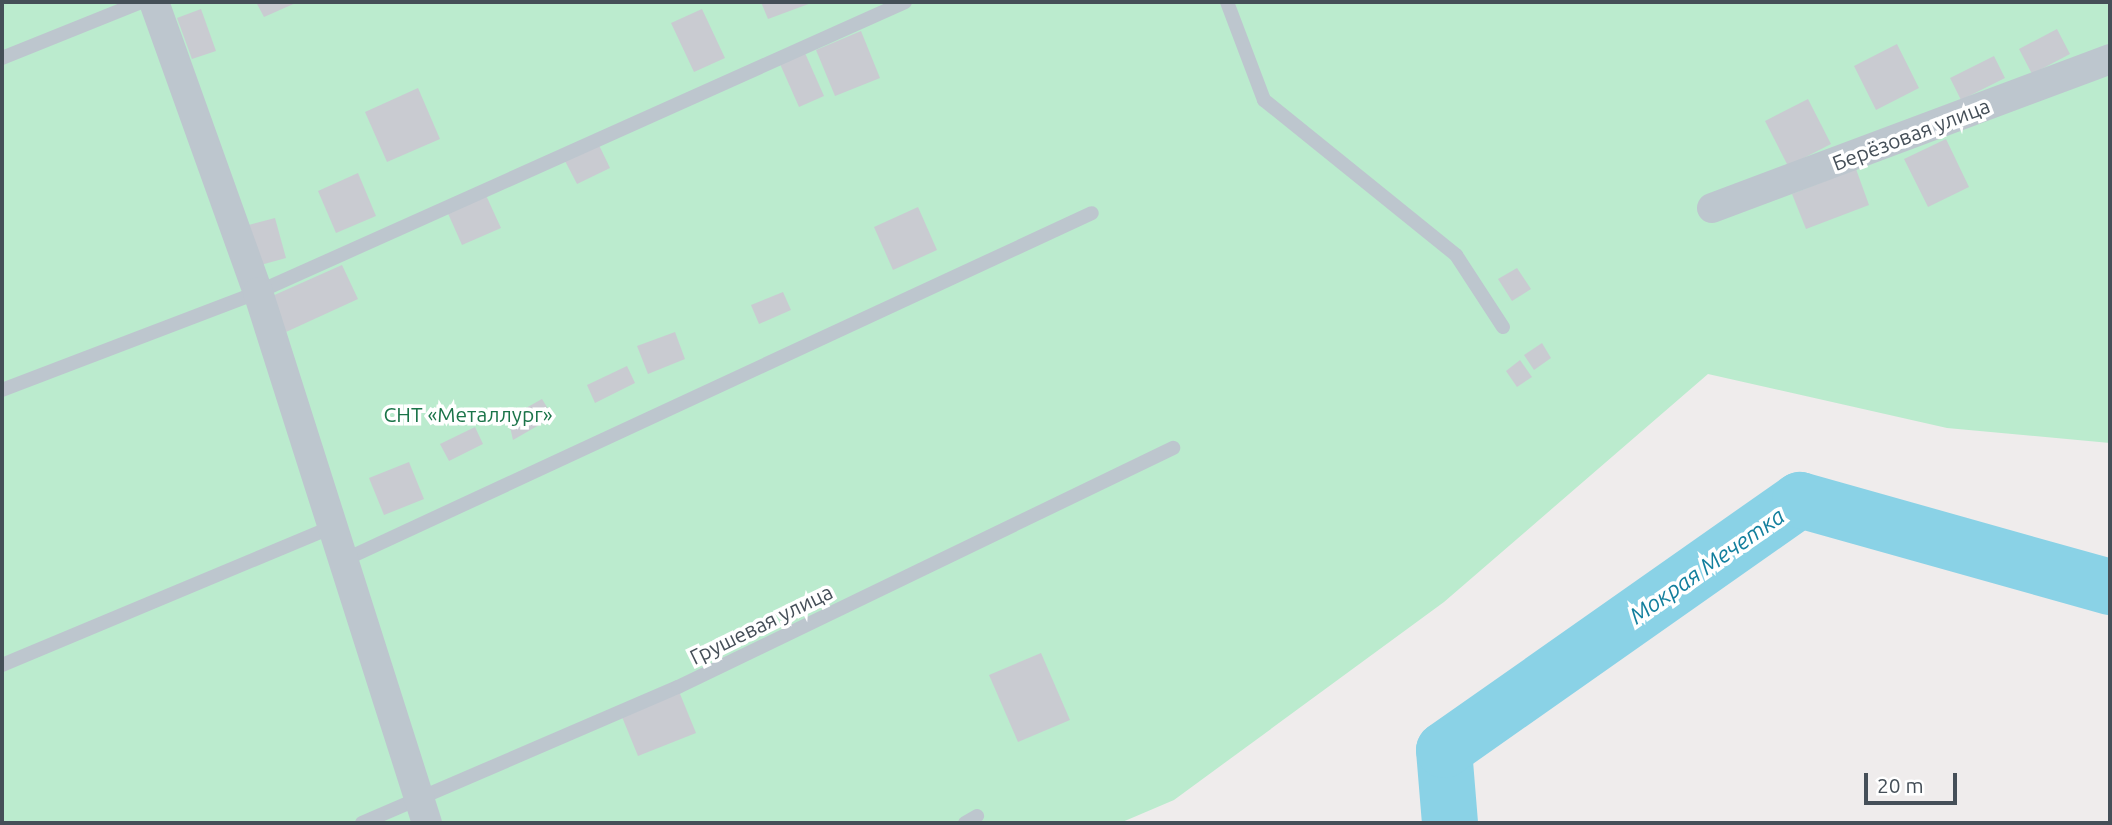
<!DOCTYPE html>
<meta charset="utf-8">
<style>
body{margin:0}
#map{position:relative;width:2112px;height:825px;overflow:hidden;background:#efecec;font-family:Ubuntu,sans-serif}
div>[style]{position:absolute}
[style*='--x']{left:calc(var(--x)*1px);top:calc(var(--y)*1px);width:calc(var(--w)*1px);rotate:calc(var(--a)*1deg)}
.green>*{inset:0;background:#bbebce}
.river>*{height:56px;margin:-28px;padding:0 28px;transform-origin:28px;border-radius:28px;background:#8ad2e6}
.building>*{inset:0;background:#c9cbd1}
.service>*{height:14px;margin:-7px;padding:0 7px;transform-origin:7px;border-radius:7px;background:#bdc6ce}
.minor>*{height:30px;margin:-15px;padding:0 15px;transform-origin:15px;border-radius:15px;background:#bdc6ce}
span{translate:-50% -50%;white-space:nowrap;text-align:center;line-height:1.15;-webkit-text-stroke:7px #fff;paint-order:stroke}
.street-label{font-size:21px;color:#454f58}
.park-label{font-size:21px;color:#1b7449}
.water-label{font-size:23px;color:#137f9d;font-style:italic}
.frame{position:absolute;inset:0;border:4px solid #454f58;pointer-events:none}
.scale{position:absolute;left:1864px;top:773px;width:93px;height:32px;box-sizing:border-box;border:4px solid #454f58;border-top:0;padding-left:9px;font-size:21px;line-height:24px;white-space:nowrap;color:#454f58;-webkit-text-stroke:5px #fff;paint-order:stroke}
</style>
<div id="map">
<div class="green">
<div style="clip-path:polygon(2px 2px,2110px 2px,2110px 443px,1947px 428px,1708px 374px,1444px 602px,1174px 800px,1120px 823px,2px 823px)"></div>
</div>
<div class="river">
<div style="--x:1450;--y:823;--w:73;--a:-94.7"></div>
<div style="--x:1444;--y:750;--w:435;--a:-35.1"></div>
<div style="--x:1800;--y:500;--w:322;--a:15.7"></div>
</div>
<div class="building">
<div style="clip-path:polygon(256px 2px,298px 2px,264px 17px)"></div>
<div style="clip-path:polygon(761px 2px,814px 2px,768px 19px)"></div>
<div style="clip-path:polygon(201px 9px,216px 51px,192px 59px,177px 18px)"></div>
<div style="clip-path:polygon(702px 9px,725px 58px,694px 72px,671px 23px)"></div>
<div style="clip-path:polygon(2057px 29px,2070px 54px,2032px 74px,2019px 49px)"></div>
<div style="clip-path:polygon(861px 31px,880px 78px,835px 96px,816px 50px)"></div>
<div style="clip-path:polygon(1897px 44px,1919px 88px,1876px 110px,1854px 66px)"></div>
<div style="clip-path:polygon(805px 53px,824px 96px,799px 107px,780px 64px)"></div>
<div style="clip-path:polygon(1994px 56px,2005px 78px,1961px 100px,1950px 78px)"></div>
<div style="clip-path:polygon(418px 88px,440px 139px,387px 162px,365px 112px)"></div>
<div style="clip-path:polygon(1808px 99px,1831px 144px,1788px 166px,1765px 121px)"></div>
<div style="clip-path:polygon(1946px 139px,1969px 187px,1928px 207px,1904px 159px)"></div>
<div style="clip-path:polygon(598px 143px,610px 168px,577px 184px,564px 159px)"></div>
<div style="clip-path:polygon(1856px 169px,1869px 205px,1806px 229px,1792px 194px)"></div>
<div style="clip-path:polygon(358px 173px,376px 216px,336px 233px,318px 191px)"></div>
<div style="clip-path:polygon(484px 191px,501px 228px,462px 245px,446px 209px)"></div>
<div style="clip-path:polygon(918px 207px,937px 250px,893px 270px,874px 227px)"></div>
<div style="clip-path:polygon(275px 218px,286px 258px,257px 266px,245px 226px)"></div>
<div style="clip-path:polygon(342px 265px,358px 299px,286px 332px,270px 297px)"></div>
<div style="clip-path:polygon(1517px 268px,1531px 289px,1512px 301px,1498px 279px)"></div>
<div style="clip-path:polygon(783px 292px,791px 310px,759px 324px,751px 305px)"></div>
<div style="clip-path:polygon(675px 332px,685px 359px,648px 374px,637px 346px)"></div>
<div style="clip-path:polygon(1542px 343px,1551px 358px,1534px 370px,1524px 355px)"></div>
<div style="clip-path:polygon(1520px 360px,1532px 377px,1517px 387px,1506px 371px)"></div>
<div style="clip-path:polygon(627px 366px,635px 383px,595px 403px,587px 385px)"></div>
<div style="clip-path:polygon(542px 399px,553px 417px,513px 440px,508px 418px)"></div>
<div style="clip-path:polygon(475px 427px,483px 444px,449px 461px,440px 444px)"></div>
<div style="clip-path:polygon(409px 462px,424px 499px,384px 515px,369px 478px)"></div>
<div style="clip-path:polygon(1041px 653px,1070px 720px,1018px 742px,989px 675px)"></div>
<div style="clip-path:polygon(678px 689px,696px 733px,638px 756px,620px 712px)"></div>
</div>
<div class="service">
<div style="--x:1227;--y:2;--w:105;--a:69.3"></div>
<div style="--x:1264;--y:100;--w:247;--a:38.9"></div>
<div style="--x:1456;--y:255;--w:86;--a:56.9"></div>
<div style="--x:2;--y:58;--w:150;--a:-21.9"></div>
<div style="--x:2;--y:390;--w:274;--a:-20.9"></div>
<div style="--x:258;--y:292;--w:709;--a:-24.14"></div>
<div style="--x:346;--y:559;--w:822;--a:-24.88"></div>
<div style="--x:2;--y:665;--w:361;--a:-22.7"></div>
<div style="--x:362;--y:823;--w:344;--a:-23.3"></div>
<div style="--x:678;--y:687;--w:550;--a:-25.77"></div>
<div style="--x:965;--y:823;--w:14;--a:-30"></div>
</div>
<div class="minor">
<div style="--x:154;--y:2;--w:308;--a:70.3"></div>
<div style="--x:258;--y:292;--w:557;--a:72.35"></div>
<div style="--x:1712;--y:208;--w:425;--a:-20.5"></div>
</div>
<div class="street-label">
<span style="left:1911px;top:134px;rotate:-21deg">Берёзовая улица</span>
<span style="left:761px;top:624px;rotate:-26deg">Грушевая улица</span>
</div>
<div class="park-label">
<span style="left:468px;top:414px">СНТ «Металлург»</span>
</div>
<div class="water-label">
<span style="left:1707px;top:566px;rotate:-35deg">Мокрая Мечетка</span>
</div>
<div class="frame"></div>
<div class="scale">20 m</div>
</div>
